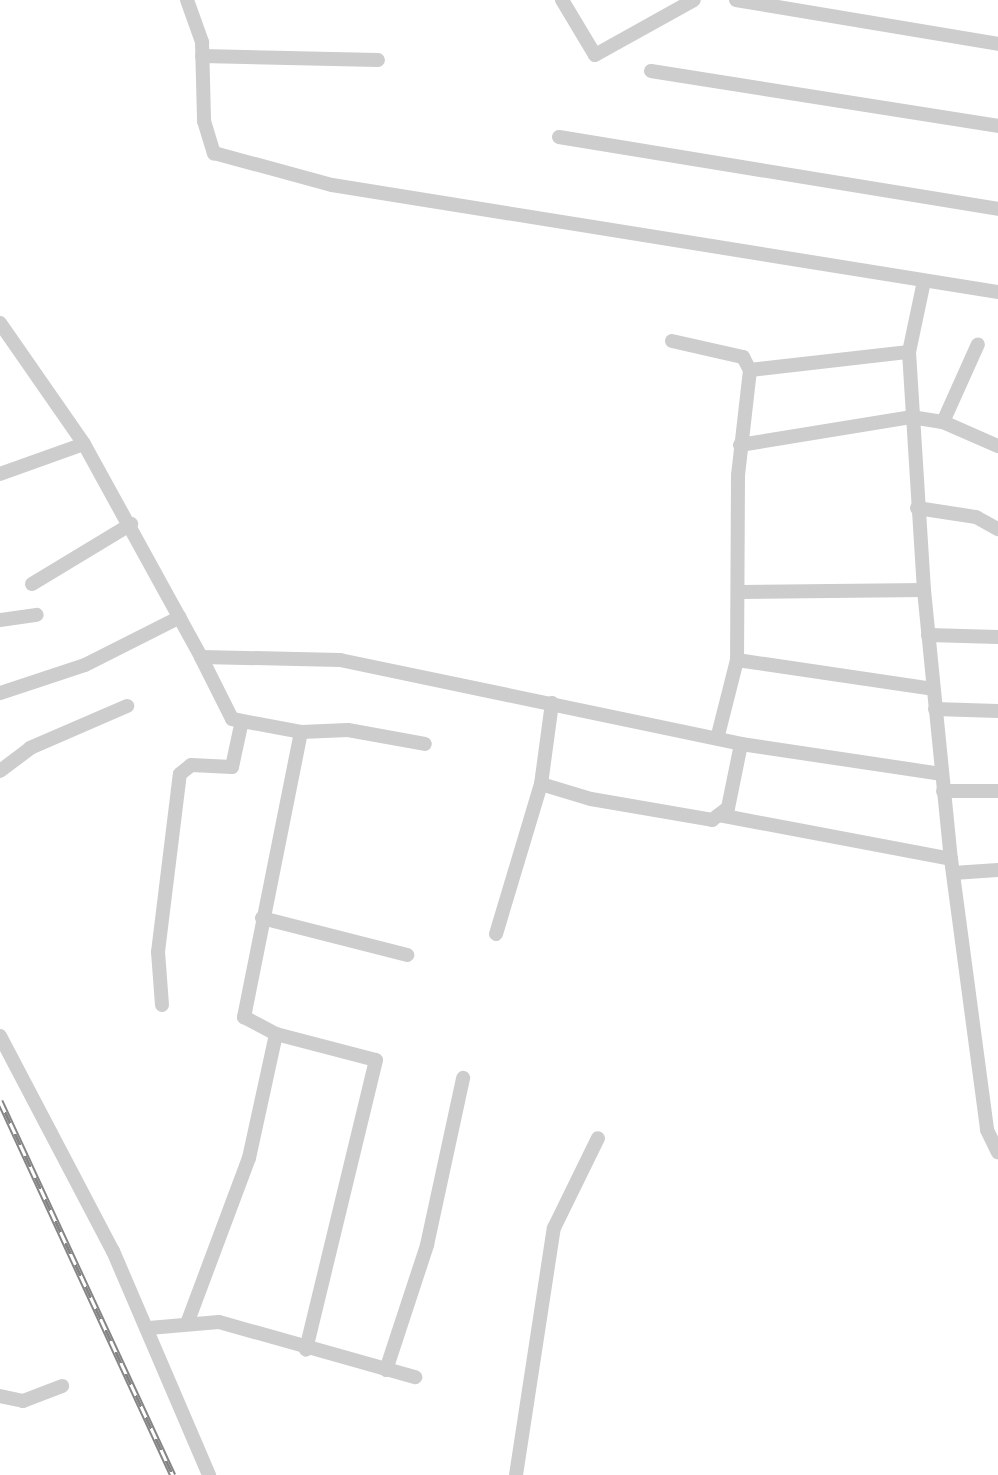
<!DOCTYPE html>
<style>
body{margin:0}
#map{position:relative;width:998px;height:1475px;overflow:hidden;background:#fff;font-family:"Open Sans",sans-serif}
div>[style]{position:absolute}
[style*='--x']{left:calc(var(--x)*1px);top:calc(var(--y)*1px);width:calc(var(--w)*1px);rotate:calc(var(--a)*1deg)}
.street>*{height:14px;margin:-7px;padding:0 7px;transform-origin:7px;border-radius:7px;background:#cdcdcd}
.rail>*{height:7px;margin-top:-3.5px;transform-origin:0;background:repeating-linear-gradient(90deg,#fff 0 12px,#858585 0 24px);box-sizing:border-box;border-block:2px solid #858585}
span{translate:-50% -50%;white-space:nowrap;text-align:center;line-height:1.15;-webkit-text-stroke:8px #fff;paint-order:stroke}
</style>
<div id="map">
<div class="street">
<div style="--x:187;--y:0;--w:45;--a:70.3"></div>
<div style="--x:202;--y:42;--w:79;--a:88.5"></div>
<div style="--x:204;--y:121;--w:34;--a:73"></div>
<div style="--x:214;--y:153;--w:122;--a:15.2"></div>
<div style="--x:332;--y:185;--w:675;--a:9.13"></div>
<div style="--x:562;--y:0;--w:64;--a:59"></div>
<div style="--x:595;--y:55;--w:113;--a:-29.1"></div>
<div style="--x:736;--y:0;--w:266;--a:9.5"></div>
<div style="--x:202;--y:56;--w:176;--a:1.3"></div>
<div style="--x:651;--y:71;--w:351;--a:9"></div>
<div style="--x:559;--y:137;--w:445;--a:9.3"></div>
<div style="--x:924;--y:281;--w:73;--a:101.9"></div>
<div style="--x:909;--y:352;--w:238;--a:86.4"></div>
<div style="--x:924;--y:590;--w:270;--a:84.3"></div>
<div style="--x:951;--y:859;--w:273;--a:82.4"></div>
<div style="--x:987;--y:1130;--w:25;--a:64"></div>
<div style="--x:0;--y:323;--w:147;--a:55.2"></div>
<div style="--x:84;--y:444;--w:243;--a:61.2"></div>
<div style="--x:201;--y:657;--w:139;--a:1.2"></div>
<div style="--x:340;--y:660;--w:410;--a:11.8"></div>
<div style="--x:741;--y:744;--w:202;--a:8.5"></div>
<div style="--x:672;--y:341;--w:73;--a:12.7"></div>
<div style="--x:743;--y:357;--w:15;--a:62"></div>
<div style="--x:750;--y:370;--w:106;--a:96.5"></div>
<div style="--x:738;--y:475;--w:185;--a:90.3"></div>
<div style="--x:737;--y:660;--w:81;--a:104.2"></div>
<div style="--x:750;--y:370;--w:160;--a:-6.5"></div>
<div style="--x:943;--y:422;--w:85;--a:-65.8"></div>
<div style="--x:740;--y:445;--w:173;--a:-9.3"></div>
<div style="--x:911;--y:417;--w:32;--a:9"></div>
<div style="--x:943;--y:422;--w:60;--a:23.6"></div>
<div style="--x:0;--y:474;--w:89;--a:-19.7"></div>
<div style="--x:917;--y:508;--w:60;--a:8.7"></div>
<div style="--x:976;--y:517;--w:25;--a:29"></div>
<div style="--x:32;--y:584;--w:116;--a:-31.2"></div>
<div style="--x:740;--y:592;--w:184;--a:-0.6"></div>
<div style="--x:0;--y:620;--w:37;--a:-8"></div>
<div style="--x:928;--y:635;--w:70;--a:1.6"></div>
<div style="--x:201;--y:657;--w:69;--a:63.4"></div>
<div style="--x:232;--y:719;--w:70;--a:10.7"></div>
<div style="--x:301;--y:732;--w:291;--a:101.3"></div>
<div style="--x:244;--y:1017;--w:36;--a:28"></div>
<div style="--x:276;--y:1034;--w:103;--a:14.6"></div>
<div style="--x:376;--y:1060;--w:298;--a:103.6"></div>
<div style="--x:737;--y:660;--w:198;--a:8.4"></div>
<div style="--x:0;--y:693;--w:89;--a:-18.2"></div>
<div style="--x:85;--y:665;--w:106;--a:-26.8"></div>
<div style="--x:552;--y:703;--w:82;--a:97.7"></div>
<div style="--x:541;--y:784;--w:52;--a:16.7"></div>
<div style="--x:591;--y:799;--w:123;--a:9.8"></div>
<div style="--x:712;--y:820;--w:20;--a:-37"></div>
<div style="--x:728;--y:808;--w:65;--a:-78.5"></div>
<div style="--x:935;--y:709;--w:63;--a:1.8"></div>
<div style="--x:301;--y:732;--w:47;--a:-2.4"></div>
<div style="--x:348;--y:730;--w:78;--a:10.3"></div>
<div style="--x:0;--y:771;--w:38;--a:-37"></div>
<div style="--x:30;--y:748;--w:106;--a:-23.4"></div>
<div style="--x:943;--y:791;--w:55;--a:0"></div>
<div style="--x:719;--y:815;--w:236;--a:10.7"></div>
<div style="--x:953;--y:873;--w:45;--a:-3.8"></div>
<div style="--x:262;--y:918;--w:150;--a:14.3"></div>
<div style="--x:496;--y:934;--w:157;--a:-73.3"></div>
<div style="--x:162;--y:1005;--w:53;--a:-94.3"></div>
<div style="--x:158;--y:952;--w:179;--a:-83"></div>
<div style="--x:180;--y:774;--w:14;--a:-39"></div>
<div style="--x:191;--y:765;--w:41;--a:2.8"></div>
<div style="--x:232;--y:767;--w:43;--a:-77.9"></div>
<div style="--x:0;--y:1036;--w:243;--a:62.3"></div>
<div style="--x:113;--y:1251;--w:244;--a:66.8"></div>
<div style="--x:188;--y:1321;--w:174;--a:-69.5"></div>
<div style="--x:249;--y:1158;--w:127;--a:-77.7"></div>
<div style="--x:149;--y:1328;--w:70;--a:-4.9"></div>
<div style="--x:219;--y:1322;--w:204;--a:15.7"></div>
<div style="--x:386;--y:1370;--w:132;--a:-71.8"></div>
<div style="--x:427;--y:1245;--w:171;--a:-77.8"></div>
<div style="--x:0;--y:1396;--w:24;--a:12"></div>
<div style="--x:23;--y:1401;--w:42;--a:-21"></div>
<div style="--x:516;--y:1475;--w:250;--a:-81.3"></div>
<div style="--x:554;--y:1228;--w:100;--a:-63.9"></div>
</div>
<div class="rail">
<div style="--x:0;--y:1101;--w:412;--a:65.2"></div>
</div>
</div>
